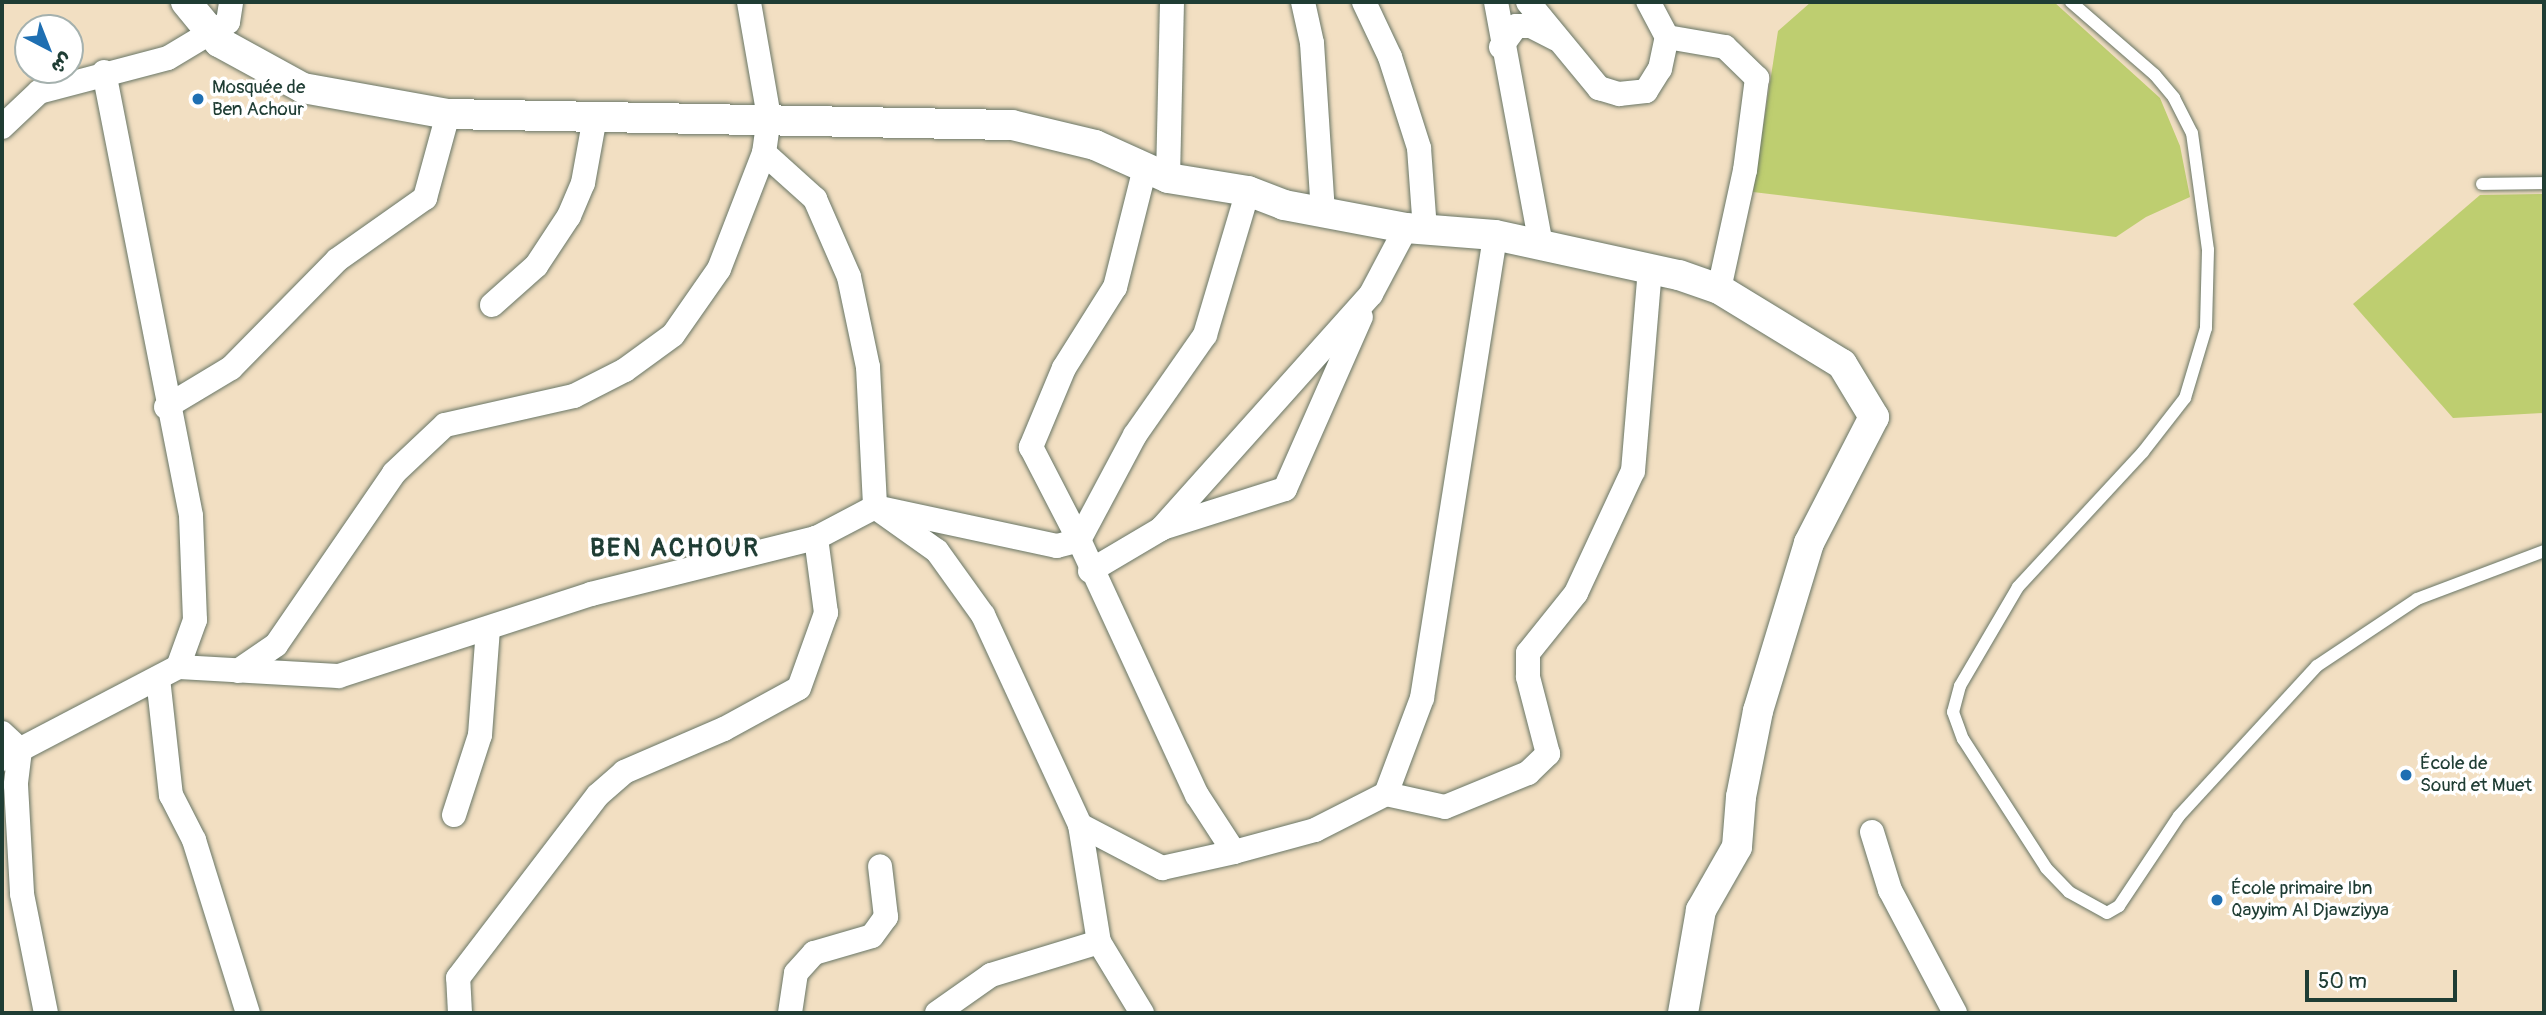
<!DOCTYPE html>
<meta charset="utf-8">
<style>
body{margin:0}
#map{position:relative;width:2546px;height:1015px;overflow:hidden;background:#f2dfc2;font-family:Pangolin,"Playpen Sans Arabic",sans-serif}
div>[style]{position:absolute}
[style*='--x']{left:calc(var(--x)*1px);top:calc(var(--y)*1px);width:calc(var(--w)*1px);rotate:calc(var(--a)*1deg)}
.green>*{inset:0;background:#bece70}
.roads{filter:drop-shadow(0 0 2px #697666) drop-shadow(0 0 2px #697666)}
.service>*{height:12px;margin:-6px;padding:0 6px;transform-origin:6px;border-radius:6px;background:#fff}
.minor>*{height:24px;margin:-12px;padding:0 12px;transform-origin:12px;border-radius:12px;background:#fff}
.tertiary>*{height:30px;margin:-15px;padding:0 15px;transform-origin:15px;border-radius:15px;background:#fff}
.dots>*{width:19px;height:19px;translate:-50% -50%;box-sizing:border-box;border:4px solid #fff;border-radius:50%}
span{translate:-50% -50%;white-space:nowrap;text-align:center;line-height:1.15;-webkit-text-stroke:7px #fff;paint-order:stroke}
.poi-label{font-size:19px;color:#1f3d34}
.left{translate:0 -50%;text-align:left}
.district-label{font-size:26px;color:#1f3d34;font-weight:700;letter-spacing:2px}
.frame{position:absolute;inset:0;border:4px solid #1f3d34;pointer-events:none}
.north{position:absolute;left:14px;top:14px;width:70px;height:70px;box-sizing:border-box;background:#fff;border:2px solid #a5b1ae;border-radius:50%;rotate:138deg;font-size:19px;font-weight:700;line-height:28px;text-align:center;color:#1f3d34}
.north::after{content:'';display:block;margin:auto;width:24px;height:32px;background:#1f6fb2;clip-path:polygon(50% 0,100% 100%,50% 72%,0 100%)}
.scale{position:absolute;left:2305px;top:970px;width:152px;height:32px;box-sizing:border-box;border:4px solid #1f3d34;border-top:0;padding-left:9px;font-size:21px;line-height:24px;white-space:nowrap;color:#1f3d34;-webkit-text-stroke:5px #fff;paint-order:stroke}
</style>
<div id="map">
<div class="green">
<div style="clip-path:polygon(1811px 2px,2054px 2px,2160px 98px,2180px 146px,2190px 197px,2146px 217px,2116px 237px,1753px 192px,1778px 31px)"></div>
<div style="clip-path:polygon(2544px 194px,2544px 413px,2453px 418px,2353px 304px,2480px 195px)"></div>
</div>
<div class="roads">
<div class="service">
<div style="--x:2071;--y:2;--w:111;--a:41"></div>
<div style="--x:2155;--y:75;--w:30;--a:50"></div>
<div style="--x:2174;--y:98;--w:39;--a:63"></div>
<div style="--x:2192;--y:133;--w:118;--a:82.2"></div>
<div style="--x:2208;--y:250;--w:78;--a:91.5"></div>
<div style="--x:2206;--y:328;--w:73;--a:106.7"></div>
<div style="--x:2185;--y:398;--w:68;--a:127.9"></div>
<div style="--x:2143;--y:452;--w:184;--a:132.8"></div>
<div style="--x:2018;--y:587;--w:115;--a:120.4"></div>
<div style="--x:1960;--y:686;--w:27;--a:105"></div>
<div style="--x:1953;--y:712;--w:29;--a:70"></div>
<div style="--x:1963;--y:739;--w:153;--a:57.2"></div>
<div style="--x:2046;--y:868;--w:33;--a:46"></div>
<div style="--x:2069;--y:892;--w:43;--a:28.9"></div>
<div style="--x:2107;--y:913;--w:14;--a:-30"></div>
<div style="--x:2119;--y:906;--w:108;--a:-56.3"></div>
<div style="--x:2179;--y:816;--w:204;--a:-47.4"></div>
<div style="--x:2317;--y:666;--w:120;--a:-33.8"></div>
<div style="--x:2417;--y:599;--w:136;--a:-20.7"></div>
<div style="--x:2482;--y:184;--w:62;--a:-0.9"></div>
</div>
<div class="minor">
<div style="--x:1303;--y:2;--w:42;--a:77.6"></div>
<div style="--x:1312;--y:43;--w:169;--a:86.3"></div>
<div style="--x:1364;--y:2;--w:61;--a:64.7"></div>
<div style="--x:1390;--y:57;--w:96;--a:72.3"></div>
<div style="--x:1419;--y:148;--w:81;--a:85.8"></div>
<div style="--x:1496;--y:2;--w:247;--a:79.5"></div>
<div style="--x:1528;--y:2;--w:112;--a:50.5"></div>
<div style="--x:1599;--y:88;--w:21;--a:17"></div>
<div style="--x:1619;--y:94;--w:27;--a:-6"></div>
<div style="--x:1646;--y:91;--w:26;--a:-58"></div>
<div style="--x:1660;--y:69;--w:33;--a:-78"></div>
<div style="--x:1667;--y:37;--w:40;--a:-118"></div>
<div style="--x:1667;--y:37;--w:59;--a:9.8"></div>
<div style="--x:1725;--y:47;--w:45;--a:44.1"></div>
<div style="--x:1757;--y:78;--w:93;--a:97.4"></div>
<div style="--x:1745;--y:170;--w:122;--a:102.3"></div>
<div style="--x:1501;--y:47;--w:26;--a:-54"></div>
<div style="--x:1516;--y:26;--w:15;--a:0"></div>
<div style="--x:1531;--y:26;--w:28;--a:27"></div>
<div style="--x:104;--y:72;--w:452;--a:78.9"></div>
<div style="--x:191;--y:516;--w:104;--a:87.8"></div>
<div style="--x:195;--y:620;--w:50;--a:109.9"></div>
<div style="--x:2;--y:127;--w:51;--a:-43.4"></div>
<div style="--x:39;--y:92;--w:133;--a:-14.8"></div>
<div style="--x:168;--y:58;--w:70;--a:-31"></div>
<div style="--x:228;--y:22;--w:20;--a:-81"></div>
<div style="--x:764;--y:153;--w:69;--a:42"></div>
<div style="--x:815;--y:199;--w:85;--a:66.4"></div>
<div style="--x:849;--y:277;--w:92;--a:78.1"></div>
<div style="--x:868;--y:367;--w:140;--a:87.1"></div>
<div style="--x:875;--y:507;--w:76;--a:35.4"></div>
<div style="--x:937;--y:551;--w:79;--a:54.3"></div>
<div style="--x:983;--y:615;--w:231;--a:65.2"></div>
<div style="--x:1080;--y:825;--w:119;--a:80.8"></div>
<div style="--x:1145;--y:168;--w:123;--a:104.1"></div>
<div style="--x:1115;--y:287;--w:96;--a:122.2"></div>
<div style="--x:1064;--y:368;--w:86;--a:112.7"></div>
<div style="--x:1031;--y:447;--w:105;--a:62.7"></div>
<div style="--x:1079;--y:540;--w:281;--a:65.2"></div>
<div style="--x:1197;--y:795;--w:68;--a:57"></div>
<div style="--x:1234;--y:852;--w:84;--a:-15.2"></div>
<div style="--x:1315;--y:830;--w:80;--a:-26.9"></div>
<div style="--x:1386;--y:794;--w:103;--a:-69.4"></div>
<div style="--x:1422;--y:698;--w:469;--a:-81"></div>
<div style="--x:1168;--y:178;--w:176;--a:-88.7"></div>
<div style="--x:492;--y:305;--w:59;--a:-41.6"></div>
<div style="--x:536;--y:266;--w:60;--a:-56.6"></div>
<div style="--x:569;--y:216;--w:36;--a:-67"></div>
<div style="--x:583;--y:183;--w:67;--a:-79.7"></div>
<div style="--x:166;--y:407;--w:76;--a:-31"></div>
<div style="--x:231;--y:368;--w:151;--a:-45.5"></div>
<div style="--x:337;--y:260;--w:108;--a:-35.2"></div>
<div style="--x:425;--y:198;--w:87;--a:-74.7"></div>
<div style="--x:1162;--y:528;--w:129;--a:-17.6"></div>
<div style="--x:1285;--y:489;--w:188;--a:-66.2"></div>
<div style="--x:1090;--y:571;--w:82;--a:-30.6"></div>
<div style="--x:1161;--y:529;--w:315;--a:-48.2"></div>
<div style="--x:1371;--y:294;--w:75;--a:-62.1"></div>
<div style="--x:238;--y:671;--w:46;--a:-34.4"></div>
<div style="--x:276;--y:645;--w:209;--a:-55.5"></div>
<div style="--x:394;--y:473;--w:70;--a:-43.3"></div>
<div style="--x:445;--y:425;--w:132;--a:-12.7"></div>
<div style="--x:574;--y:396;--w:57;--a:-27"></div>
<div style="--x:625;--y:370;--w:59;--a:-36.1"></div>
<div style="--x:673;--y:335;--w:80;--a:-55.1"></div>
<div style="--x:719;--y:269;--w:124;--a:-68.8"></div>
<div style="--x:764;--y:153;--w:36;--a:-82"></div>
<div style="--x:769;--y:117;--w:117;--a:-99.9"></div>
<div style="--x:158;--y:678;--w:118;--a:83.7"></div>
<div style="--x:171;--y:795;--w:51;--a:62.9"></div>
<div style="--x:194;--y:840;--w:181;--a:72.7"></div>
<div style="--x:2;--y:733;--w:25;--a:43"></div>
<div style="--x:20;--y:750;--w:35;--a:97"></div>
<div style="--x:16;--y:785;--w:109;--a:86.8"></div>
<div style="--x:22;--y:894;--w:121;--a:78.6"></div>
<div style="--x:2;--y:759;--w:199;--a:-27.6"></div>
<div style="--x:178;--y:667;--w:161;--a:3.2"></div>
<div style="--x:339;--y:676;--w:265;--a:-18"></div>
<div style="--x:591;--y:594;--w:232;--a:-14"></div>
<div style="--x:816;--y:538;--w:67;--a:-27.7"></div>
<div style="--x:875;--y:507;--w:186;--a:12.1"></div>
<div style="--x:1057;--y:546;--w:23;--a:-15"></div>
<div style="--x:1079;--y:540;--w:119;--a:-61.9"></div>
<div style="--x:1135;--y:435;--w:122;--a:-55"></div>
<div style="--x:1205;--y:335;--w:150;--a:-73.4"></div>
<div style="--x:1386;--y:794;--w:60;--a:12.4"></div>
<div style="--x:1445;--y:807;--w:90;--a:-22.3"></div>
<div style="--x:1528;--y:773;--w:28;--a:-44"></div>
<div style="--x:1548;--y:754;--w:80;--a:-104.6"></div>
<div style="--x:1528;--y:677;--w:24;--a:-90"></div>
<div style="--x:1528;--y:653;--w:77;--a:-51.3"></div>
<div style="--x:1576;--y:593;--w:135;--a:-65"></div>
<div style="--x:1633;--y:471;--w:204;--a:-85.2"></div>
<div style="--x:454;--y:815;--w:84;--a:-72"></div>
<div style="--x:480;--y:735;--w:107;--a:-85.7"></div>
<div style="--x:1080;--y:825;--w:93;--a:27.7"></div>
<div style="--x:1162;--y:868;--w:74;--a:-12.5"></div>
<div style="--x:1872;--y:832;--w:61;--a:72.8"></div>
<div style="--x:1890;--y:890;--w:139;--a:62.1"></div>
<div style="--x:460;--y:1013;--w:35;--a:-93"></div>
<div style="--x:458;--y:978;--w:230;--a:-52.6"></div>
<div style="--x:598;--y:795;--w:35;--a:-41"></div>
<div style="--x:624;--y:772;--w:109;--a:-23.3"></div>
<div style="--x:724;--y:729;--w:85;--a:-28.7"></div>
<div style="--x:799;--y:688;--w:80;--a:-70.2"></div>
<div style="--x:826;--y:613;--w:76;--a:-97.6"></div>
<div style="--x:790;--y:1013;--w:40;--a:-81.5"></div>
<div style="--x:796;--y:973;--w:27;--a:-48"></div>
<div style="--x:814;--y:953;--w:60;--a:-16.3"></div>
<div style="--x:872;--y:936;--w:24;--a:-54"></div>
<div style="--x:886;--y:917;--w:51;--a:-96.7"></div>
<div style="--x:937;--y:1013;--w:66;--a:-35.1"></div>
<div style="--x:991;--y:975;--w:113;--a:-17"></div>
<div style="--x:1099;--y:942;--w:83;--a:58.8"></div>
</div>
<div class="tertiary">
<div style="--x:186;--y:2;--w:52;--a:50.5"></div>
<div style="--x:219;--y:42;--w:96;--a:28.7"></div>
<div style="--x:303;--y:88;--w:147;--a:10.2"></div>
<div style="--x:448;--y:114;--w:564;--a:1.12"></div>
<div style="--x:1012;--y:125;--w:85;--a:13.5"></div>
<div style="--x:1095;--y:145;--w:80;--a:24.3"></div>
<div style="--x:1168;--y:178;--w:81;--a:9.2"></div>
<div style="--x:1248;--y:191;--w:39;--a:21"></div>
<div style="--x:1284;--y:205;--w:124;--a:10.7"></div>
<div style="--x:1406;--y:228;--w:89;--a:4.5"></div>
<div style="--x:1495;--y:235;--w:188;--a:12.3"></div>
<div style="--x:1679;--y:275;--w:42;--a:19.3"></div>
<div style="--x:1719;--y:289;--w:144;--a:31.4"></div>
<div style="--x:1842;--y:364;--w:62;--a:58.9"></div>
<div style="--x:1874;--y:417;--w:142;--a:117.3"></div>
<div style="--x:1809;--y:543;--w:176;--a:106.9"></div>
<div style="--x:1758;--y:711;--w:88;--a:101.2"></div>
<div style="--x:1741;--y:797;--w:50;--a:94.6"></div>
<div style="--x:1737;--y:847;--w:73;--a:119.7"></div>
<div style="--x:1701;--y:910;--w:105;--a:99.9"></div>
</div>
</div>
<div class="dots">
<div style="left:198px;top:99px;background:#1f6fb2"></div>
<div style="left:2406px;top:775px;background:#1f6fb2"></div>
<div style="left:2217px;top:900px;background:#1f6fb2"></div>
</div>
<div class="poi-label">
<span class="left" style="left:212px;top:99px">Mosquée de<br>Ben Achour</span>
<span class="left" style="left:2420px;top:775px">École de<br>Sourd et Muet</span>
<span class="left" style="left:2231px;top:900px">École primaire Ibn<br>Qayyim Al Djawziyya</span>
</div>
<div class="district-label">
<span style="left:675px;top:549px">BEN ACHOUR</span>
</div>
<div class="frame"></div>
<div class="north">ش</div>
<div class="scale">50 m</div>
</div>
